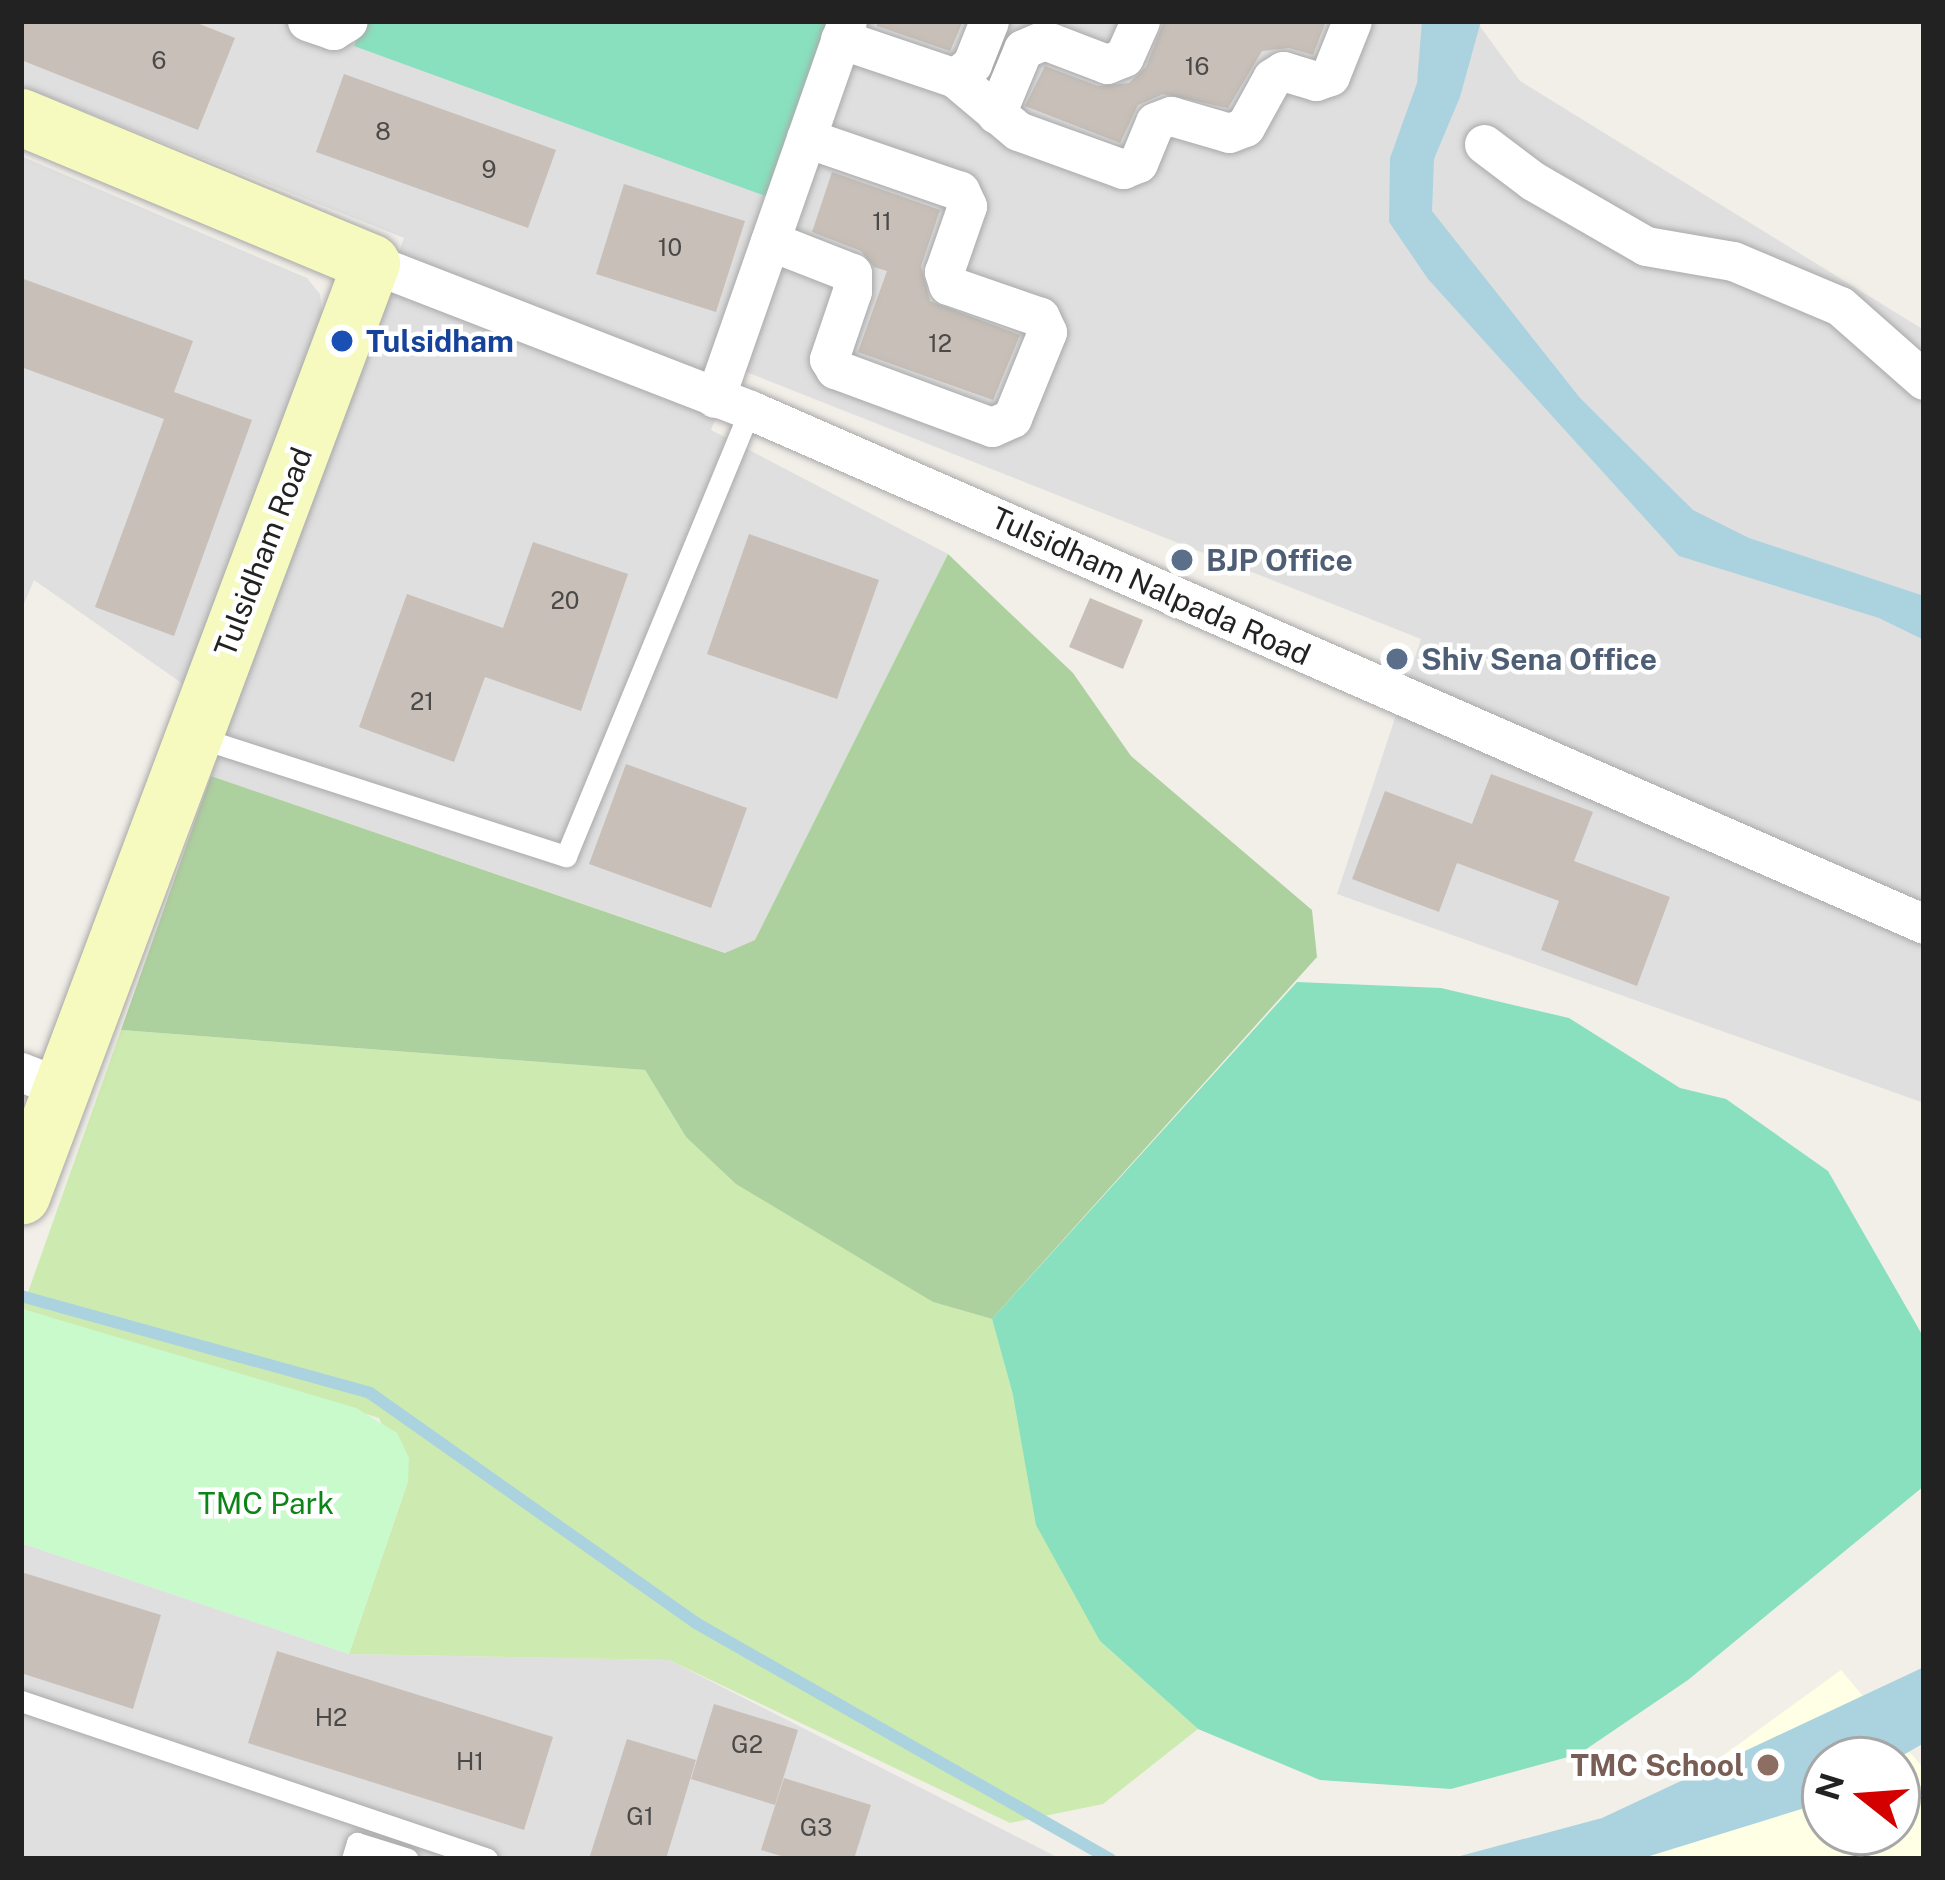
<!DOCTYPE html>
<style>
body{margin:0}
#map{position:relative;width:1945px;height:1880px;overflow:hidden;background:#f2efe9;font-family:"Public Sans",sans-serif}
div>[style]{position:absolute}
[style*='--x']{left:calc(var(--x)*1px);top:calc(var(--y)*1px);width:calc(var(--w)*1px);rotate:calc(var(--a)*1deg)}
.residential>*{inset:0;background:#e0dfdf}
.education>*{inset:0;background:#ffffe5}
.grass>*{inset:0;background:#cdebb0}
.forest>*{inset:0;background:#add19e}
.park>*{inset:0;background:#c8facc}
.pitch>*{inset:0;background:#88e0be}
.water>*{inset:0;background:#aad3df}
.stream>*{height:12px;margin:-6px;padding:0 6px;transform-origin:6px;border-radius:6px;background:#aad3df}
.building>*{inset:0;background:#c7bfb8}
.roads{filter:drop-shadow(0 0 3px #a9a9a9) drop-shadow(0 0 3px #a9a9a9)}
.lane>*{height:21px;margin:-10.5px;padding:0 10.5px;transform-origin:10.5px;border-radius:10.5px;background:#fff}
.street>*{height:39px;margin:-19.5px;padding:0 19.5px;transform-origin:19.5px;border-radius:19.5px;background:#fff}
.secondary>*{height:57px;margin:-28.5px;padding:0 28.5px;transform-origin:28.5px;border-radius:28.5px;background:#f7fabf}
.dots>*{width:33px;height:33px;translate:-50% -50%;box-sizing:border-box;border:6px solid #fff;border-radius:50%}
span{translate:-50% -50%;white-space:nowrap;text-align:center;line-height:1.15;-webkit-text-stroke:9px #fff;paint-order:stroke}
.number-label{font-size:24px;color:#4b4948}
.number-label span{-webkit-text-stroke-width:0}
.transit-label{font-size:30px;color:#164399;font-weight:700}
.left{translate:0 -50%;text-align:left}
.street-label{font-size:30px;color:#222}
.service-label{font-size:30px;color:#4e5e75;font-weight:700}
.park-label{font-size:30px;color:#0c8416}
.education-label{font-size:30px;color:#785e54;font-weight:700}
.right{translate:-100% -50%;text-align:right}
.frame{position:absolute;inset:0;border:24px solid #222;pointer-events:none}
.north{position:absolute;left:1801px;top:1736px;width:120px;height:120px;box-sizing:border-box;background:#fff;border:3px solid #a7a7a7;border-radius:50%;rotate:287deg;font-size:33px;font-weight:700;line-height:48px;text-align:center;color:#222}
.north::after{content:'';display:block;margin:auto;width:42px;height:54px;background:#d40000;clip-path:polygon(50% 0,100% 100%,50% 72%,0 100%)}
</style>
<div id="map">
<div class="residential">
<div style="clip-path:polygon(21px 21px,1476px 21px,1520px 81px,1924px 330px,1924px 1103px,1337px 894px,1421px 639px,736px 368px,711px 430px,948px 554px,756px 940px,726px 953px,211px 776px,404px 238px,21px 86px)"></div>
<div style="clip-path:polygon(21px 156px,307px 278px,320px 294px,322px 313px,183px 684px,34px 580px,21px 611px)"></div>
<div style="clip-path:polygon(21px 1543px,349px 1654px,669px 1660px,1061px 1859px,21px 1859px)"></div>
</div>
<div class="education">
<div style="clip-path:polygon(evenodd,1841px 1670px,1924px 1769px,1924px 1859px,1598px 1859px,1593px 1850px,1841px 1670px,1825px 1760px,1897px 1760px,1897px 1832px,1825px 1832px,1825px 1760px)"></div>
</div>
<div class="grass">
<div style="clip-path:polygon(121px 1030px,645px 1070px,686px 1137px,933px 1302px,992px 1319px,1013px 1395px,1100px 1641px,1198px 1729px,1103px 1804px,1010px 1823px,669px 1660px,349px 1654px,408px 1481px,379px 1418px,22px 1309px)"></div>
</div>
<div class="forest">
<div style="clip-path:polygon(948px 554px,1073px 673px,1131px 756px,1312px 910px,1317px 957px,992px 1319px,933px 1302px,736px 1184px,686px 1137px,645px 1070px,121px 1030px,211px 776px,725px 953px,755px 940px)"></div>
</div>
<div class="park">
<div style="clip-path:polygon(22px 1309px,356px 1408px,397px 1433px,409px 1458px,408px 1481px,349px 1654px,21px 1543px)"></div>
</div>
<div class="pitch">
<div style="clip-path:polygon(365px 21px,834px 21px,771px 198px,354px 46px)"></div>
<div style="clip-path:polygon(1297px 982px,1441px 988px,1569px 1018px,1680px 1088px,1726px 1099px,1828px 1171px,1924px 1338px,1924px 1486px,1688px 1680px,1579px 1754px,1451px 1789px,1320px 1780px,1198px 1729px,1100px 1641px,1036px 1525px,1013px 1395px,992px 1319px)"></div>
</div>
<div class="water">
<div style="clip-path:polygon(1422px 21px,1481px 21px,1460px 97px,1434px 159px,1432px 211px,1580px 398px,1693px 510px,1749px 538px,1924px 596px,1924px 640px,1879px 618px,1679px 556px,1428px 279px,1389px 222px,1390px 158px,1417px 83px)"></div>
<div style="clip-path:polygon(1924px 1667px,1924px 1743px,1895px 1760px,1825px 1760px,1821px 1803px,1640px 1859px,1449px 1859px,1602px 1818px)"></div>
</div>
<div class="stream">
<div style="--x:21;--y:1296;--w:362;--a:15.5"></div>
<div style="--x:370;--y:1393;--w:399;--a:35.2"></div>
<div style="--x:696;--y:1623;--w:477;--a:29.7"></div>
</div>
<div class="building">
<div style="clip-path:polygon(21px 21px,192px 21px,235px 38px,198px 130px,21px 60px)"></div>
<div style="clip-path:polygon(877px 21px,963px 21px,950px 51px,877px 26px)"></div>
<div style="clip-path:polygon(1164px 21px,1326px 21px,1313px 55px,1289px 48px,1262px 51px,1228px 108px,1163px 94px,1138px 105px,1120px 143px,1025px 106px,1045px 66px,1098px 86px,1129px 83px,1146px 67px)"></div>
<div style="clip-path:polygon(344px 74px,556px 150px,528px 228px,316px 152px)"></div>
<div style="clip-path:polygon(832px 172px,940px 210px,921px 266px,930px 301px,1020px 335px,993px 400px,858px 352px,887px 271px,874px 267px,861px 251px,812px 232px)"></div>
<div style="clip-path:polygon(624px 184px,745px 221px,716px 312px,596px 274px)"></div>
<div style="clip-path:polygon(21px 278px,193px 341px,174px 392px,252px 420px,174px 636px,95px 607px,164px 419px,21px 367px)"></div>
<div style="clip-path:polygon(749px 534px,879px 580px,837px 699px,707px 654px)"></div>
<div style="clip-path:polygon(533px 542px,628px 574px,581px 711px,485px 677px,454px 762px,359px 727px,407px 594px,503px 628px)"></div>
<div style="clip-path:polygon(1090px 598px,1143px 620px,1123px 669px,1069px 647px)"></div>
<div style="clip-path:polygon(626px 764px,747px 808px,711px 908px,589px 864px)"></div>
<div style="clip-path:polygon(1491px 774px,1593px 812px,1574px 861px,1670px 897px,1637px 986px,1541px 950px,1559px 901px,1457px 863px,1439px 912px,1352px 879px,1385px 791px,1472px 824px)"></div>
<div style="clip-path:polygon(21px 1572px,161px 1615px,133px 1709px,21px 1673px)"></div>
<div style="clip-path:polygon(277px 1651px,553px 1737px,524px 1830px,248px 1743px)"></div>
<div style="clip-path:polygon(714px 1704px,798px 1730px,775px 1805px,691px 1779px)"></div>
<div style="clip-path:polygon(627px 1739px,696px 1760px,666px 1859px,589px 1859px)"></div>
<div style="clip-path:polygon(784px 1778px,871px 1805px,854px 1859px,791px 1859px,761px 1850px)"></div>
</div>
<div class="roads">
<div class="lane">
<div style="--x:194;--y:736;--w:391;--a:17.9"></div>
<div style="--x:566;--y:856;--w:482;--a:-67.6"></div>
<div style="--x:21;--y:1701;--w:492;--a:18.7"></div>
<div style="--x:352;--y:1859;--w:17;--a:-73"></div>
<div style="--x:357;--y:1843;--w:53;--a:17.4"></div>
</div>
<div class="street">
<div style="--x:307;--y:21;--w:28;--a:19"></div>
<div style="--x:333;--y:30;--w:17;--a:-31"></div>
<div style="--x:840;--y:39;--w:121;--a:18.7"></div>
<div style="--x:955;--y:78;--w:22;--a:-39"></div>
<div style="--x:972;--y:64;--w:46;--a:-68.4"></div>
<div style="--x:955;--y:78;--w:82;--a:40.1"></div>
<div style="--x:1018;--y:131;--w:112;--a:19.9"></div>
<div style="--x:1123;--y:169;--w:16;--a:-22"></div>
<div style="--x:1138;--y:163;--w:44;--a:-67.5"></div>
<div style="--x:1155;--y:122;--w:17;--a:-21"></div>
<div style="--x:1171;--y:116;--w:60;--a:16.3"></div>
<div style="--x:1229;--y:133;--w:17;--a:-21"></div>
<div style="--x:1245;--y:127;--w:56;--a:-61.1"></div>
<div style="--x:1272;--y:78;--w:13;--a:-32"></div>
<div style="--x:1283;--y:71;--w:34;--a:17"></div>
<div style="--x:1316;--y:81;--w:15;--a:-20"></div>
<div style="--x:1330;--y:76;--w:59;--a:-68.2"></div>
<div style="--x:996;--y:114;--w:70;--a:-67.4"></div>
<div style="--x:1023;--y:49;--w:23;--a:-23"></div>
<div style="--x:1044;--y:40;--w:67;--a:20.9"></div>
<div style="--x:1107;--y:64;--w:18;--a:-22"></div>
<div style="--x:1124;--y:57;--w:39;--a:-66"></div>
<div style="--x:1484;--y:144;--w:61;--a:37.1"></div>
<div style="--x:1533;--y:181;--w:130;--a:29.9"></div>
<div style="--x:1646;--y:246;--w:88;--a:9.8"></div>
<div style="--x:1733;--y:261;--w:116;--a:22.8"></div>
<div style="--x:1840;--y:306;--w:112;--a:41.4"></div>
<div style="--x:770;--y:241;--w:88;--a:21.3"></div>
<div style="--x:852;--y:273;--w:18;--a:90"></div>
<div style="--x:852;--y:291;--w:72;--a:108.7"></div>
<div style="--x:829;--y:359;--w:12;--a:59"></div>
<div style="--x:835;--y:369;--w:167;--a:20.3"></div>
<div style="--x:992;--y:427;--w:22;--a:-24"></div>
<div style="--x:1012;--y:418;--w:93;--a:-67.9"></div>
<div style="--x:1047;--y:332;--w:17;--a:-115"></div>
<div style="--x:1040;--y:317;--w:97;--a:-160.8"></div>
<div style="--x:948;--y:285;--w:14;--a:-107"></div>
<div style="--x:944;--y:272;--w:70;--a:-70.8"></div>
<div style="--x:967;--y:206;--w:17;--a:-115"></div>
<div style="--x:960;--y:191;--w:163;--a:-161"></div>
<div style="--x:371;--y:263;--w:407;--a:21.2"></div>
<div style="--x:750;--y:410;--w:1282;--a:23.64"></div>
<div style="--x:715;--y:398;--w:399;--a:-70.7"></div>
<div style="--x:21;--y:1072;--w:43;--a:21.8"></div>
</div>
<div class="secondary">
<div style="--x:21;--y:117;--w:379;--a:22.6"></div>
<div style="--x:371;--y:263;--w:996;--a:110.56"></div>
</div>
</div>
<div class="dots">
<div style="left:342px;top:341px;background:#1a4fb4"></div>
<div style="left:1182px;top:560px;background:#5c6f8a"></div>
<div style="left:1397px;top:659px;background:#5c6f8a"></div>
<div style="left:1768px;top:1765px;background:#8d6e63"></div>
</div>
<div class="number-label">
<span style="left:159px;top:61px">6</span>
<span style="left:1197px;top:67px">16</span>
<span style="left:383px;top:132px">8</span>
<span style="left:489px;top:170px">9</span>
<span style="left:882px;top:222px">11</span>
<span style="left:670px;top:248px">10</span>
<span style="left:940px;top:344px">12</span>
<span style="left:565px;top:601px">20</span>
<span style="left:422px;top:702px">21</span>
<span style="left:331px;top:1718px">H2</span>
<span style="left:747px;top:1745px">G2</span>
<span style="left:470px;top:1762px">H1</span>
<span style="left:640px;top:1817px">G1</span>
<span style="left:816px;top:1828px">G3</span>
</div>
<div class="transit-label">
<span class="left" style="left:366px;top:341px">Tulsidham</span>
</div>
<div class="street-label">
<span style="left:263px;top:552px;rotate:-69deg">Tulsidham Road</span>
<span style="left:1151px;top:586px;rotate:24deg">Tulsidham Nalpada Road</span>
</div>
<div class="service-label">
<span class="left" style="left:1206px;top:560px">BJP Office</span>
<span class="left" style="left:1421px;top:659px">Shiv Sena Office</span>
</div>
<div class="park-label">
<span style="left:266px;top:1503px">TMC Park</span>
</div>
<div class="education-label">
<span class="right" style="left:1744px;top:1765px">TMC School</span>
</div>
<div class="frame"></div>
<div class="north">N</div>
</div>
